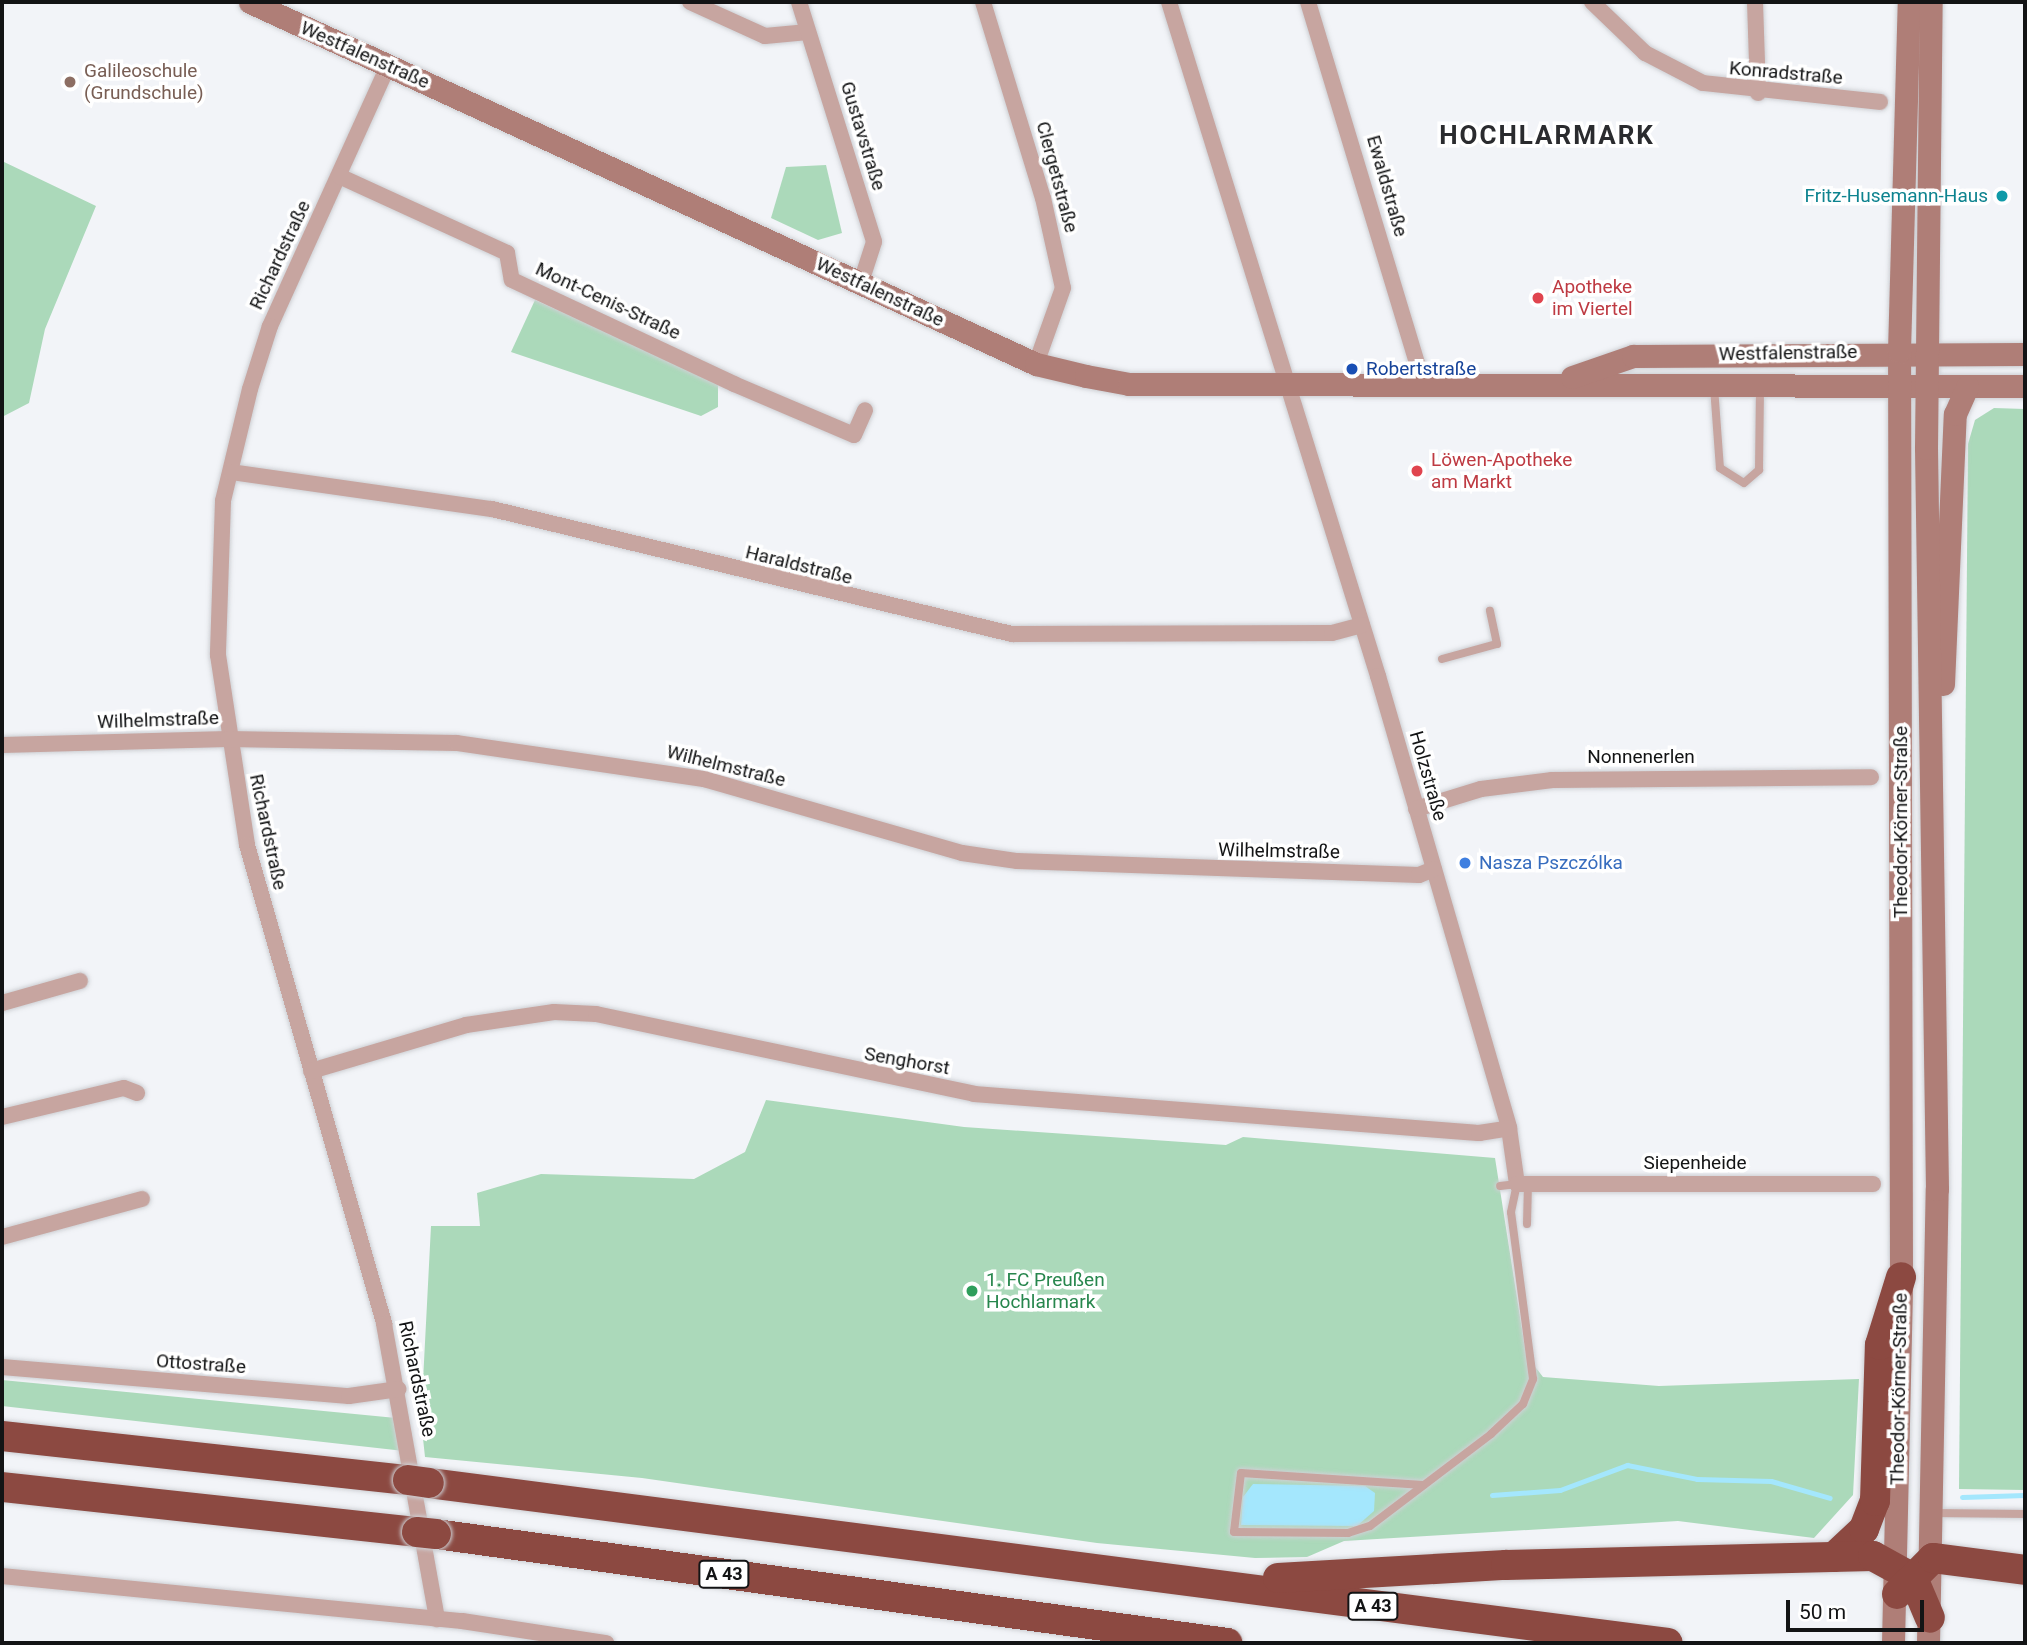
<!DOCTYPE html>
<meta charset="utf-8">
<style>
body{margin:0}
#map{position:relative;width:2027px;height:1645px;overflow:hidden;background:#f2f4f8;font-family:Roboto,sans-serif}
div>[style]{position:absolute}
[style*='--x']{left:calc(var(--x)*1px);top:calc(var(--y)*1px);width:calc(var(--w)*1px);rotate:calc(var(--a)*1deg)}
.green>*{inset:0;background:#abd9ba}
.water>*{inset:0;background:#a4e7fd}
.stream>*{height:5px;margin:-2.5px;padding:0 2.5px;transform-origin:2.5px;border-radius:2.5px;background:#a4e7fd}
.roads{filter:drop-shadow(0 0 2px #ced0d4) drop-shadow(0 0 2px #ced0d4)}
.lane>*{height:8px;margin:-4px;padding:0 4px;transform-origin:4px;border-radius:4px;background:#c7a5a0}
.street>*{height:16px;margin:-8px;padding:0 8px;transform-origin:8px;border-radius:8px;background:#c7a5a0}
.secondary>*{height:23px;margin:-11.5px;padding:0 11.5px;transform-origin:11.5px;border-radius:11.5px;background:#af7e77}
.highway>*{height:30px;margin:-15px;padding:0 15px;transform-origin:15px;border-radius:15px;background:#8c4941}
.bridges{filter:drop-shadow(0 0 2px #ced0d4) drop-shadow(0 0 2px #ced0d4)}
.highway-bridge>*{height:30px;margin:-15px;padding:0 15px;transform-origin:15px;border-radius:15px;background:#8c4941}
.dots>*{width:19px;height:19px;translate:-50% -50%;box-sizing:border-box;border:4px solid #fff;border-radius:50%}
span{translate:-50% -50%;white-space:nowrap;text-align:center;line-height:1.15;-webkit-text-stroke:7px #fff;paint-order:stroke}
.shield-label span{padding:2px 5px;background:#fff;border:2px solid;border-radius:5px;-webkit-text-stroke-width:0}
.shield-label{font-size:18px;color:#131415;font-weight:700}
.street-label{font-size:19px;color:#131415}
.education-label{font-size:19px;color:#785e54}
.left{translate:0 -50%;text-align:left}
.culture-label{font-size:19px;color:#0d838f}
.right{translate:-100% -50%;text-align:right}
.health-label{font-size:19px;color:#be3a42}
.transit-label{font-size:19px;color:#164399}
.shop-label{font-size:19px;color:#366cbe}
.leisure-label{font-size:19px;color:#27864d}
.district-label{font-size:26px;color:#2a2b2e;font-weight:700;letter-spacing:2px}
.frame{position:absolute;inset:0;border:4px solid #131415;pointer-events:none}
.scale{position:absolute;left:1786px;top:1600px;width:138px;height:32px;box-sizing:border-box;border:4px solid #131415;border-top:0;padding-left:9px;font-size:21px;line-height:24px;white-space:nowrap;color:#131415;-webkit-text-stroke:5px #fff;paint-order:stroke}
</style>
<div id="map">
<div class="green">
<div style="clip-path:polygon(2px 161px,96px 206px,45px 329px,29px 403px,2px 417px)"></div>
<div style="clip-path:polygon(826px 165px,842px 233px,818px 240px,771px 218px,786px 167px)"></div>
<div style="clip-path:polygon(535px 300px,706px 377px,718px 385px,718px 407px,701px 416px,511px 352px)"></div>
<div style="clip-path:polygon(1994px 408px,2025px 409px,2025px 1490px,1959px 1489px,1968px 444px,1975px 420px)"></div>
<div style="clip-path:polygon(766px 1100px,964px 1127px,1226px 1145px,1243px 1137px,1495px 1158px,1526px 1355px,1543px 1377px,1659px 1386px,1859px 1379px,1853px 1495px,1814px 1538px,1678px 1521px,1344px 1541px,1307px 1557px,1255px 1558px,1097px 1543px,642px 1478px,425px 1457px,421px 1420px,431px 1226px,480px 1226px,477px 1193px,541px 1174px,694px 1179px,745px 1152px)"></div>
<div style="clip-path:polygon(2px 1380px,396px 1418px,404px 1451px,2px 1406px)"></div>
</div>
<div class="water">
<div style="clip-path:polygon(1253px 1484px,1365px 1486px,1375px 1493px,1374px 1511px,1357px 1526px,1241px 1525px,1243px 1497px)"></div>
</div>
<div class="stream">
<div style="--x:1492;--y:1495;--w:68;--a:-4.2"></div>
<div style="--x:1560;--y:1490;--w:72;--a:-20.5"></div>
<div style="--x:1627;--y:1465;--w:71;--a:11.3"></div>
<div style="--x:1697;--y:1479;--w:74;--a:1.5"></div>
<div style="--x:1771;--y:1481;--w:61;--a:16.1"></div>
<div style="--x:1962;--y:1497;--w:63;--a:-1.8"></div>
</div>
<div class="roads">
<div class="lane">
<div style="--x:1714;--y:387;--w:81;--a:85.8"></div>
<div style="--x:1720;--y:468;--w:28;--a:32"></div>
<div style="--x:1744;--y:483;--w:20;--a:-41"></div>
<div style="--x:1759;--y:470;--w:82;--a:-89.3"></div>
<div style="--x:1442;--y:659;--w:57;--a:-15.3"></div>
<div style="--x:1497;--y:644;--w:34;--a:-102"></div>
<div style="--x:1527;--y:1224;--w:40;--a:-88.6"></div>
<div style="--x:1423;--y:1485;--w:182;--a:-176.2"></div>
<div style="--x:1241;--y:1473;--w:59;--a:96.8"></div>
<div style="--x:1234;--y:1532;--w:114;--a:0.5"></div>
<div style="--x:1348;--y:1533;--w:23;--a:-18"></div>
<div style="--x:1370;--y:1526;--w:152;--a:-37.2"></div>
<div style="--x:1491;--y:1434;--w:44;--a:-43.2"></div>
<div style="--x:1523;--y:1404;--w:27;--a:-68"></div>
<div style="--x:1533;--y:1379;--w:168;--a:-97.5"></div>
<div style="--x:1511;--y:1212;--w:29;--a:-78"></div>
<div style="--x:1517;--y:1184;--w:17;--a:173"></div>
<div style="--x:1934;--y:1513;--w:91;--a:0.6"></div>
</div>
<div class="street">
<div style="--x:690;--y:2;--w:82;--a:24.4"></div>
<div style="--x:765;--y:36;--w:43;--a:-5.3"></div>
<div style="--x:799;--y:2;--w:251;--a:72.6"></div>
<div style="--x:874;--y:242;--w:42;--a:108"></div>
<div style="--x:983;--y:2;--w:205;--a:73"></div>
<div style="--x:1043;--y:198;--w:92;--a:77.5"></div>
<div style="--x:1063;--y:288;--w:81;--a:109.6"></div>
<div style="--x:1169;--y:2;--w:706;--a:72.77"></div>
<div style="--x:1378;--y:676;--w:471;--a:73.8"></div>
<div style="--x:1509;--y:1128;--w:57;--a:81.9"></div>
<div style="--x:1517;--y:1184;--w:356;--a:0"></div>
<div style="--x:1308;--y:2;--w:399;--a:73.2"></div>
<div style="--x:1592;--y:2;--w:74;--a:43.9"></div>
<div style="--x:1645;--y:53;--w:65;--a:27.3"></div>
<div style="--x:1703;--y:83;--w:178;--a:6.1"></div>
<div style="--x:1755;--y:2;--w:91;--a:88.1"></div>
<div style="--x:388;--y:66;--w:286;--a:114.4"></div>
<div style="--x:270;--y:326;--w:66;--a:107.6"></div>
<div style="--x:250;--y:389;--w:115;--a:103.6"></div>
<div style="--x:223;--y:501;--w:154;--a:91.9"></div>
<div style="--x:218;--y:655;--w:192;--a:81.3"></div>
<div style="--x:247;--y:845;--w:498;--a:74"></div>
<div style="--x:384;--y:1324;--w:300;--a:79.8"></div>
<div style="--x:339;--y:176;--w:185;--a:24.6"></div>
<div style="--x:507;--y:253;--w:27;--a:80"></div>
<div style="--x:512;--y:280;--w:245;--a:25.1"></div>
<div style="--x:734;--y:384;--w:130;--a:23"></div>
<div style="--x:854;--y:435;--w:27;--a:-66"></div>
<div style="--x:231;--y:472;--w:264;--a:8.1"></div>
<div style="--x:492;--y:509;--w:535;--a:13.52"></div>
<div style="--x:1012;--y:634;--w:320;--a:-0.2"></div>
<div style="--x:1332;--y:633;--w:31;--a:-15"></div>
<div style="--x:2;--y:745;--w:226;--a:-1.5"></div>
<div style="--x:228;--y:739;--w:229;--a:1"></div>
<div style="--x:457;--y:743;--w:250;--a:8.3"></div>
<div style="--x:704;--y:779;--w:268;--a:16"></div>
<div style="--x:962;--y:853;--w:56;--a:8.3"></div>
<div style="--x:1017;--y:861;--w:402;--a:2"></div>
<div style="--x:1419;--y:875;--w:16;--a:-22"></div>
<div style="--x:1416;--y:809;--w:68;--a:-17.1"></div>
<div style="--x:1481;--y:789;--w:72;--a:-7.2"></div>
<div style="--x:1552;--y:780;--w:319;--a:-0.5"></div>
<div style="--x:2;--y:1003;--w:81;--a:-15.8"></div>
<div style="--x:311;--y:1071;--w:162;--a:-16.5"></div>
<div style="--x:466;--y:1025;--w:89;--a:-8.4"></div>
<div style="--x:554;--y:1012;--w:42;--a:2.7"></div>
<div style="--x:596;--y:1014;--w:386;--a:11.9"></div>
<div style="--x:974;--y:1094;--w:507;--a:4.42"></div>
<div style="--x:1479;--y:1133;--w:30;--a:-9"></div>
<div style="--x:2;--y:1117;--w:125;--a:-13.4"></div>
<div style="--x:124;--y:1088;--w:14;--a:21"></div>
<div style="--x:2;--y:1237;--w:145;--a:-15.2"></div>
<div style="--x:2;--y:1367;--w:348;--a:4.8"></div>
<div style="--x:349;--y:1396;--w:50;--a:-8"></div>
<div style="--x:2;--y:1576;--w:462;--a:5.6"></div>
<div style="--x:462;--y:1621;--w:146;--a:8.7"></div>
</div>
<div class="secondary">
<div style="--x:250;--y:2;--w:865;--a:24.73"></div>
<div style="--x:1036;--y:364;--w:51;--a:13.5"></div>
<div style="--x:1086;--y:376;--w:44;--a:10.5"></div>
<div style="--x:1129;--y:384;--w:896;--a:0.13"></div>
<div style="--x:1572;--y:377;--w:65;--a:-19"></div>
<div style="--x:1633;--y:356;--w:392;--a:-0.3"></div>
<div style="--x:1943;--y:684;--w:270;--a:-87.5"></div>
<div style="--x:1955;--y:414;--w:30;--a:-66"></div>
<div style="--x:1893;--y:1643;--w:366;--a:-88.7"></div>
<div style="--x:1901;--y:1277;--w:926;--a:-90.12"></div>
<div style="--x:1899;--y:351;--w:349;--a:-88.4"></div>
<div style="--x:1928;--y:1643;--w:454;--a:-88.9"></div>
<div style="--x:1937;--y:1189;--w:741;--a:-90.85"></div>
<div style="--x:1926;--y:448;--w:446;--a:-89.4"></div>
</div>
<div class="highway">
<div style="--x:2;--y:1436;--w:408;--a:6.2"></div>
<div style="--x:429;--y:1483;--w:1249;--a:7.36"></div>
<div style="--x:2;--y:1487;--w:417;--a:6.2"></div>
<div style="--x:436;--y:1534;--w:799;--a:7.84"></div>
<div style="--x:1834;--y:1557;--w:41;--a:-43"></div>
<div style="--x:1864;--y:1529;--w:30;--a:-69"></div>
<div style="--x:1875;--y:1501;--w:156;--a:-88.2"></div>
<div style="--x:1880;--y:1345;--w:71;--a:-72.8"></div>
<div style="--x:1278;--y:1578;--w:228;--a:-3.3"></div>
<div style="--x:1506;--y:1565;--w:367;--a:-1.4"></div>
<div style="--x:1873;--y:1556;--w:46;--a:28.8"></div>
<div style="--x:1913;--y:1578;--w:43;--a:67"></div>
<div style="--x:1897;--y:1594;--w:51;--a:-45"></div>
<div style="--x:1933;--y:1558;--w:93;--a:7.4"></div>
</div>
</div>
<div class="bridges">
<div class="highway-bridge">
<div style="--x:408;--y:1480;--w:21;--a:8"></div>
<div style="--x:417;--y:1532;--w:19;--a:6"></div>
</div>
</div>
<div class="dots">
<div style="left:70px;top:82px;background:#8d6e63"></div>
<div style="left:2002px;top:196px;background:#0f9aa8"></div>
<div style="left:1538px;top:298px;background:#e0444e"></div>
<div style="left:1352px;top:369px;background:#1a4fb4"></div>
<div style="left:1417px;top:471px;background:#e0444e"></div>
<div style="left:1465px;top:863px;background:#3f7fe0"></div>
<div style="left:972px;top:1291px;background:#2e9e5b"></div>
</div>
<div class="shield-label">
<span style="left:724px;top:1574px">A 43</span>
<span style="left:1373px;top:1606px">A 43</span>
</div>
<div class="street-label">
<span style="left:365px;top:55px;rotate:24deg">Westfalenstraße</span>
<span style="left:1786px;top:73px;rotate:5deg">Konradstraße</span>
<span style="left:863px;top:136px;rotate:73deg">Gustavstraße</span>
<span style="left:1057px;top:177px;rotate:75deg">Clergetstraße</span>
<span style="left:1387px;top:186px;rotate:74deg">Ewaldstraße</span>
<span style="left:280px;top:255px;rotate:-65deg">Richardstraße</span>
<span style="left:880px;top:292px;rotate:25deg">Westfalenstraße</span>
<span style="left:608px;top:301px;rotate:25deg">Mont-Cenis-Straße</span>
<span style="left:1788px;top:353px;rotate:-1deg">Westfalenstraße</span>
<span style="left:799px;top:565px;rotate:14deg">Haraldstraße</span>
<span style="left:158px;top:720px;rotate:-2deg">Wilhelmstraße</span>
<span style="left:1641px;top:757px">Nonnenerlen</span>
<span style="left:726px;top:766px;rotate:14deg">Wilhelmstraße</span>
<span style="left:1428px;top:776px;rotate:74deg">Holzstraße</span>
<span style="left:1901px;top:822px;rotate:-90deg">Theodor-Körner-Straße</span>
<span style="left:268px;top:832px;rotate:78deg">Richardstraße</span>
<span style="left:1279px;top:851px;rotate:1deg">Wilhelmstraße</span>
<span style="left:907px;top:1061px;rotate:10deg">Senghorst</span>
<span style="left:1695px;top:1163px">Siepenheide</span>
<span style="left:201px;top:1364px;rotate:4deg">Ottostraße</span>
<span style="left:417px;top:1379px;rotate:78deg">Richardstraße</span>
<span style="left:1899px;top:1389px;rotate:-89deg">Theodor-Körner-Straße</span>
</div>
<div class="education-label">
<span class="left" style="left:84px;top:82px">Galileoschule<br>(Grundschule)</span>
</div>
<div class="culture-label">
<span class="right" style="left:1988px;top:196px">Fritz-Husemann-Haus</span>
</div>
<div class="health-label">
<span class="left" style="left:1552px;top:298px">Apotheke<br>im Viertel</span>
<span class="left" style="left:1431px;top:471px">Löwen-Apotheke<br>am Markt</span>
</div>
<div class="transit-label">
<span class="left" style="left:1366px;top:369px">Robertstraße</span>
</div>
<div class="shop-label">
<span class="left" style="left:1479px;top:863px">Nasza Pszczólka</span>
</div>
<div class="leisure-label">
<span class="left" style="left:986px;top:1291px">1. FC Preußen<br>Hochlarmark</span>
</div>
<div class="district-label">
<span style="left:1547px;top:136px">HOCHLARMARK</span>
</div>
<div class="frame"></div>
<div class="scale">50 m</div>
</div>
